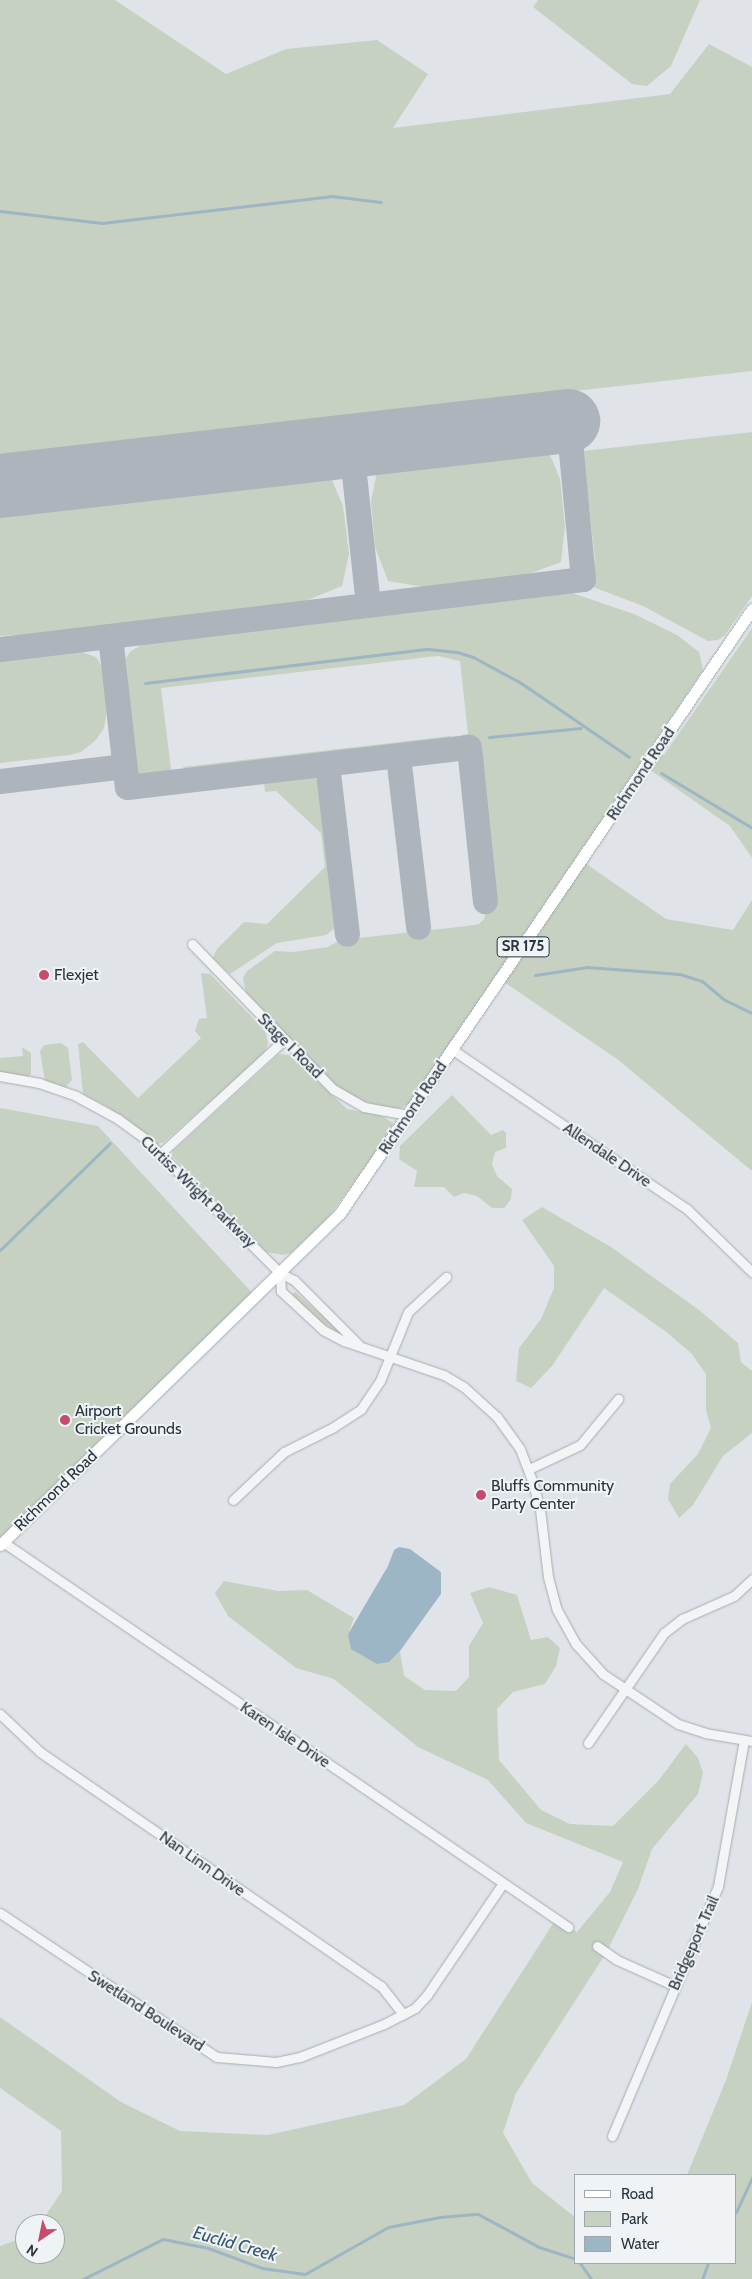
<!DOCTYPE html>
<style>
body{margin:0}
#map{position:relative;width:752px;height:2279px;overflow:hidden;background:#e0e4e8;font-family:Cabin,sans-serif}
div>[style]{position:absolute}
[style*='--x']{left:calc(var(--x)*1px);top:calc(var(--y)*1px);width:calc(var(--w)*1px);rotate:calc(var(--a)*1deg)}
.green>*{inset:0;background:#c7d1c1}
.water>*{inset:0;background:#9cb6c6}
.stream>*{height:3px;margin:-1.5px;padding:0 1.5px;transform-origin:1.5px;border-radius:1.5px;background:#9cb6c6}
.taxiway>*{height:25px;margin:-12.5px;padding:0 12.5px;transform-origin:12.5px;border-radius:12.5px;background:#adb4bc}
.runway>*{height:64px;margin:-32px;padding:0 32px;transform-origin:32px;border-radius:32px;background:#adb4bc}
.roads{filter:drop-shadow(0 0 1px #a5acb2) drop-shadow(0 0 1px #a5acb2)}
.minor>*{height:9px;margin:-4.5px;padding:0 4.5px;transform-origin:4.5px;border-radius:4.5px;background:#f2f4f6}
.major>*{height:11px;margin:-5.5px;padding:0 5.5px;transform-origin:5.5px;border-radius:5.5px;background:#fff}
.dots>*{width:14px;height:14px;translate:-50% -50%;box-sizing:border-box;border:2px solid #eff3f6;border-radius:50%}
span{translate:-50% -50%;white-space:nowrap;text-align:center;line-height:1.15;-webkit-text-stroke:4px #eff3f6;paint-order:stroke}
.shield-label span{padding:1px 4px;background:#eff3f6;border:1px solid;border-radius:4px;-webkit-text-stroke-width:0}
.shield-label{font-size:15px;color:#29343e;font-weight:700}
.street-label{font-size:16px;color:#29343e}
.poi-label{font-size:16px;color:#29343e}
.left{translate:0 -50%;text-align:left}
.water-label{font-size:18px;color:#355770;font-style:italic}
.legend{position:absolute;left:574px;top:2174px;width:162px;height:90px;box-sizing:border-box;background:#eff3f6;border:1px solid #a0a7ac;margin:0;padding:6px 9px;list-style:none;font-size:15px;color:#29343e}
.legend li{display:flex;align-items:center;gap:10px;height:25px}
.legend b{width:25px;border:1px solid #a0a7ac}
.north{position:absolute;left:15px;top:2214px;width:50px;height:50px;box-sizing:border-box;background:#eff3f6;border:1px solid #a0a7ac;border-radius:50%;rotate:214deg;font-size:14px;font-weight:700;line-height:20px;text-align:center;color:#29343e}
.north::after{content:'';display:block;margin:auto;width:18px;height:22px;background:#c74b6d;clip-path:polygon(50% 0,100% 100%,50% 72%,0 100%)}
</style>
<div id="map">
<div class="green">
<div style="clip-path:polygon(0 0,115px 0,226px 74px,286px 49px,377px 40px,428px 74px,393px 128px,670px 94px,709px 44px,752px 67px,752px 371px,575px 391px,576px 399px,0 465px)"></div>
<div style="clip-path:polygon(538px 0,700px 0,671px 66px,647px 86px,632px 84px,533px 7px)"></div>
<div style="clip-path:polygon(752px 432px,752px 596px,725px 635px,718px 640px,708px 641px,643px 606px,585px 584px,595px 560px,583px 451px)"></div>
<div style="clip-path:polygon(542px 446px,548px 450px,560px 479px,565px 526px,561px 562px,526px 575px,469px 583px,424px 587px,388px 581px,375px 547px,371px 501px,378px 467px)"></div>
<div style="clip-path:polygon(329px 473px,343px 506px,349px 554px,342px 586px,305px 601px,54px 633px,0 636px,0 511px)"></div>
<div style="clip-path:polygon(572px 593px,634px 614px,677px 635px,699px 652px,703px 670px,410px 1102px,402px 1108px,387px 1108px,349px 1097px,325px 1077px,246px 994px,243px 978px,247px 971px,275px 951px,293px 952px,328px 947px,340px 940px,467px 926px,479px 924px,484px 919px,490px 900px,470px 746px,461px 743px,461px 735px,468px 734px,460px 661px,438px 656px,161px 688px,171px 769px,162px 778px,141px 781px,136px 772px,126px 658px,131px 651px,143px 644px)"></div>
<div style="clip-path:polygon(752px 628px,752px 858px,730px 826px,646px 767px,654px 754px,664px 755px)"></div>
<div style="clip-path:polygon(79px 651px,96px 657px,102px 667px,107px 708px,104px 728px,96px 740px,81px 752px,70px 755px,0 763px,0 660px)"></div>
<div style="clip-path:polygon(451px 736px,451px 742px,444px 746px,192px 775px,184px 772px,183px 767px)"></div>
<div style="clip-path:polygon(302px 771px,312px 773px,326px 792px,341px 923px,326px 935px,277px 943px,230px 974px,213px 958px,217px 949px,244px 922px,267px 924px,325px 867px,321px 833px,276px 791px,265px 792px,263px 775px)"></div>
<div style="clip-path:polygon(582px 861px,666px 919px,733px 930px,752px 900px,752px 1171px,617px 1059px,501px 980px)"></div>
<div style="clip-path:polygon(201px 973px,210px 974px,250px 1015px,266px 1033px,268px 1044px,264px 1054px,164px 1142px,158px 1144px,106px 1106px,83px 1094px,78px 1044px,83px 1042px,138px 1098px,201px 1038px,195px 1031px,199px 1019px,207px 1018px)"></div>
<div style="clip-path:polygon(61px 1043px,68px 1048px,72px 1080px,65px 1088px,45px 1081px,40px 1051px,44px 1045px)"></div>
<div style="clip-path:polygon(22px 1047px,31px 1053px,31px 1074px,26px 1078px,0 1074px,0 1058px,23px 1056px)"></div>
<div style="clip-path:polygon(279px 1054px,289px 1055px,347px 1109px,382px 1116px,393px 1123px,390px 1132px,328px 1218px,291px 1253px,283px 1255px,266px 1252px,172px 1156px,173px 1151px)"></div>
<div style="clip-path:polygon(452px 1095px,491px 1135px,503px 1130px,506px 1133px,506px 1148px,495px 1152px,492px 1164px,497px 1176px,512px 1189px,511px 1199px,504px 1208px,492px 1208px,477px 1196px,464px 1193px,454px 1197px,444px 1187px,414px 1187px,417px 1171px,399px 1159px,400px 1146px)"></div>
<div style="clip-path:polygon(0 1108px,98px 1126px,256px 1297px,0 1545px)"></div>
<div style="clip-path:polygon(542px 1207px,611px 1247px,699px 1310px,738px 1343px,741px 1362px,752px 1371px,752px 1433px,723px 1456px,693px 1505px,679px 1518px,668px 1499px,670px 1484px,698px 1454px,711px 1428px,706px 1410px,706px 1374px,691px 1353px,665px 1331px,604px 1288px,552px 1366px,531px 1388px,516px 1381px,519px 1348px,541px 1319px,554px 1288px,554px 1266px,522px 1220px)"></div>
<div style="clip-path:polygon(295px 1292px,334px 1325px,344px 1336px,314px 1318px,292px 1295px)"></div>
<div style="clip-path:polygon(224px 1581px,278px 1591px,307px 1590px,354px 1618px,348px 1634px,389px 1662px,400px 1651px,404px 1676px,425px 1690px,456px 1691px,469px 1677px,469px 1646px,483px 1623px,470px 1593px,489px 1587px,517px 1595px,531px 1640px,548px 1637px,560px 1648px,556px 1666px,545px 1684px,513px 1692px,497px 1709px,499px 1760px,541px 1810px,570px 1824px,613px 1826px,658px 1781px,686px 1744px,698px 1758px,703px 1773px,698px 1794px,652px 1849px,638px 1889px,606px 1953px,516px 2093px,503px 2133px,532px 2183px,576px 2218px,576px 2263px,736px 2263px,736px 2175px,687px 2175px,726px 2080px,752px 2002px,752px 2279px,0 2279px,0 2246px,25px 2237px,25px 2254px,55px 2254px,55px 2224px,40px 2224px,62px 2191px,61px 2131px,0 2088px,0 2017px,121px 2102px,180px 2131px,268px 2135px,404px 2105px,466px 2059px,556px 1919px,577px 1932px,610px 1892px,623px 1862px,526px 1823px,488px 1780px,418px 1747px,334px 1679px,296px 1668px,228px 1616px,215px 1593px)"></div>
</div>
<div class="water">
<div style="clip-path:polygon(399px 1547px,410px 1549px,441px 1572px,441px 1594px,400px 1651px,389px 1662px,377px 1664px,351px 1649px,348px 1634px,388px 1566px,394px 1550px)"></div>
</div>
<div class="stream">
<div style="--x:0;--y:211;--w:103;--a:6.7"></div>
<div style="--x:102;--y:223;--w:232;--a:-6.7"></div>
<div style="--x:332;--y:196;--w:49;--a:7"></div>
<div style="--x:145;--y:683;--w:285;--a:-6.9"></div>
<div style="--x:428;--y:649;--w:29;--a:6"></div>
<div style="--x:457;--y:652;--w:17;--a:17"></div>
<div style="--x:473;--y:657;--w:55;--a:28.4"></div>
<div style="--x:521;--y:683;--w:131;--a:34.4"></div>
<div style="--x:489;--y:737;--w:92;--a:-5.6"></div>
<div style="--x:661;--y:773;--w:106;--a:31.1"></div>
<div style="--x:535;--y:975;--w:53;--a:-8.7"></div>
<div style="--x:587;--y:967;--w:93;--a:4.3"></div>
<div style="--x:680;--y:974;--w:23;--a:18"></div>
<div style="--x:702;--y:981;--w:30;--a:40"></div>
<div style="--x:725;--y:1000;--w:30;--a:26"></div>
<div style="--x:0;--y:1250;--w:153;--a:-44.2"></div>
<div style="--x:736;--y:2212;--w:38;--a:-65"></div>
<div style="--x:580;--y:2263;--w:19;--a:55"></div>
<div style="--x:83;--y:2279;--w:89;--a:-26.6"></div>
<div style="--x:163;--y:2239;--w:46;--a:11.3"></div>
<div style="--x:208;--y:2248;--w:58;--a:20.3"></div>
<div style="--x:262;--y:2268;--w:43;--a:7.9"></div>
<div style="--x:305;--y:2274;--w:95;--a:-29.5"></div>
<div style="--x:388;--y:2227;--w:53;--a:-10.9"></div>
<div style="--x:440;--y:2217;--w:38;--a:-5"></div>
<div style="--x:478;--y:2214;--w:69;--a:28.4"></div>
<div style="--x:539;--y:2247;--w:39;--a:18"></div>
<div style="--x:702;--y:2279;--w:17;--a:-69"></div>
</div>
<div class="taxiway">
<div style="--x:351;--y:446;--w:160;--a:83.9"></div>
<div style="--x:110;--y:636;--w:152;--a:83.6"></div>
<div style="--x:127;--y:787;--w:344;--a:-6.7"></div>
<div style="--x:469;--y:747;--w:155;--a:84.1"></div>
<div style="--x:0;--y:649;--w:587;--a:-6.85"></div>
<div style="--x:583;--y:579;--w:159;--a:-95.4"></div>
<div style="--x:398;--y:756;--w:172;--a:83.3"></div>
<div style="--x:327;--y:764;--w:171;--a:83.3"></div>
<div style="--x:0;--y:781;--w:125;--a:-6.9"></div>
</div>
<div class="runway">
<div style="--x:0;--y:486;--w:572;--a:-6.53"></div>
</div>
<div class="roads">
<div class="minor">
<div style="--x:192;--y:944;--w:202;--a:45.8"></div>
<div style="--x:333;--y:1089;--w:36;--a:30"></div>
<div style="--x:364;--y:1107;--w:45;--a:10.3"></div>
<div style="--x:453;--y:1050;--w:283;--a:34.2"></div>
<div style="--x:687;--y:1209;--w:91;--a:44.1"></div>
<div style="--x:0;--y:1076;--w:40;--a:10"></div>
<div style="--x:39;--y:1083;--w:39;--a:19"></div>
<div style="--x:76;--y:1096;--w:48;--a:28.7"></div>
<div style="--x:118;--y:1119;--w:32;--a:36"></div>
<div style="--x:144;--y:1138;--w:192;--a:44.8"></div>
<div style="--x:280;--y:1273;--w:16;--a:27"></div>
<div style="--x:294;--y:1280;--w:91;--a:45"></div>
<div style="--x:161;--y:1153;--w:166;--a:-42.6"></div>
<div style="--x:280;--y:1273;--w:18;--a:87"></div>
<div style="--x:281;--y:1291;--w:57;--a:42.9"></div>
<div style="--x:323;--y:1330;--w:24;--a:28"></div>
<div style="--x:344;--y:1341;--w:106;--a:18.8"></div>
<div style="--x:444;--y:1375;--w:23;--a:31"></div>
<div style="--x:464;--y:1387;--w:45;--a:42.3"></div>
<div style="--x:497;--y:1417;--w:39;--a:54"></div>
<div style="--x:520;--y:1449;--w:33;--a:69"></div>
<div style="--x:532;--y:1480;--w:30;--a:75"></div>
<div style="--x:540;--y:1509;--w:68;--a:83.3"></div>
<div style="--x:548;--y:1577;--w:34;--a:75"></div>
<div style="--x:557;--y:1610;--w:39;--a:61"></div>
<div style="--x:576;--y:1644;--w:40;--a:48"></div>
<div style="--x:603;--y:1674;--w:90;--a:33.7"></div>
<div style="--x:678;--y:1724;--w:28;--a:18"></div>
<div style="--x:705;--y:1733;--w:48;--a:9.7"></div>
<div style="--x:529;--y:1469;--w:56;--a:-25.2"></div>
<div style="--x:580;--y:1445;--w:60;--a:-50.4"></div>
<div style="--x:233;--y:1500;--w:70;--a:-43.3"></div>
<div style="--x:284;--y:1452;--w:54;--a:-26.6"></div>
<div style="--x:332;--y:1428;--w:35;--a:-33"></div>
<div style="--x:361;--y:1409;--w:34;--a:-56"></div>
<div style="--x:380;--y:1381;--w:74;--a:-67.9"></div>
<div style="--x:408;--y:1312;--w:52;--a:-42.6"></div>
<div style="--x:3;--y:1542;--w:684;--a:34.27"></div>
<div style="--x:0;--y:1714;--w:55;--a:43.5"></div>
<div style="--x:40;--y:1752;--w:414;--a:34.5"></div>
<div style="--x:381;--y:1986;--w:36;--a:52"></div>
<div style="--x:588;--y:1743;--w:134;--a:-55.4"></div>
<div style="--x:664;--y:1633;--w:23;--a:-38"></div>
<div style="--x:682;--y:1619;--w:57;--a:-23.9"></div>
<div style="--x:734;--y:1596;--w:25;--a:-43"></div>
<div style="--x:0;--y:1913;--w:260;--a:33.6"></div>
<div style="--x:217;--y:2057;--w:59;--a:4.8"></div>
<div style="--x:276;--y:2062;--w:25;--a:-12"></div>
<div style="--x:300;--y:2057;--w:90;--a:-21.4"></div>
<div style="--x:384;--y:2024;--w:35;--a:-27"></div>
<div style="--x:415;--y:2008;--w:18;--a:-47"></div>
<div style="--x:427;--y:1995;--w:135;--a:-55.8"></div>
<div style="--x:597;--y:1946;--w:24;--a:35"></div>
<div style="--x:617;--y:1960;--w:64;--a:24.1"></div>
<div style="--x:612;--y:2136;--w:272;--a:-67"></div>
<div style="--x:718;--y:1886;--w:148;--a:-79.9"></div>
</div>
<div class="major">
<div style="--x:0;--y:1545;--w:475;--a:-44.3"></div>
<div style="--x:340;--y:1213;--w:731;--a:-55.7"></div>
</div>
</div>
<div class="dots">
<div style="left:44px;top:975px;background:#c74b6d"></div>
<div style="left:65px;top:1420px;background:#c74b6d"></div>
<div style="left:481px;top:1495px;background:#c74b6d"></div>
</div>
<div class="shield-label">
<span style="left:523px;top:947px">SR 175</span>
</div>
<div class="street-label">
<span style="left:641px;top:774px;rotate:-56deg">Richmond Road</span>
<span style="left:290px;top:1046px;rotate:45deg">Stage I Road</span>
<span style="left:413px;top:1108px;rotate:-56deg">Richmond Road</span>
<span style="left:607px;top:1155px;rotate:34deg">Allendale Drive</span>
<span style="left:198px;top:1192px;rotate:44deg">Curtiss Wright Parkway</span>
<span style="left:56px;top:1491px;rotate:-44deg">Richmond Road</span>
<span style="left:285px;top:1735px;rotate:34deg">Karen Isle Drive</span>
<span style="left:202px;top:1864px;rotate:35deg">Nan Linn Drive</span>
<span style="left:694px;top:1943px;rotate:-66deg">Bridgeport Trail</span>
<span style="left:146px;top:2011px;rotate:33deg">Swetland Boulevard</span>
</div>
<div class="poi-label">
<span class="left" style="left:54px;top:975px">Flexjet</span>
<span class="left" style="left:75px;top:1420px">Airport<br>Cricket Grounds</span>
<span class="left" style="left:491px;top:1495px">Bluffs Community<br>Party Center</span>
</div>
<div class="water-label">
<span style="left:235px;top:2244px;rotate:16deg">Euclid Creek</span>
</div>
<ul class="legend">
<li><b style="height:6px;background:#fff"></b>Road</li>
<li><b style="height:14px;background:#c7d1c1"></b>Park</li>
<li><b style="height:14px;background:#9cb6c6"></b>Water</li>
</ul>
<div class="north">N</div>
</div>
